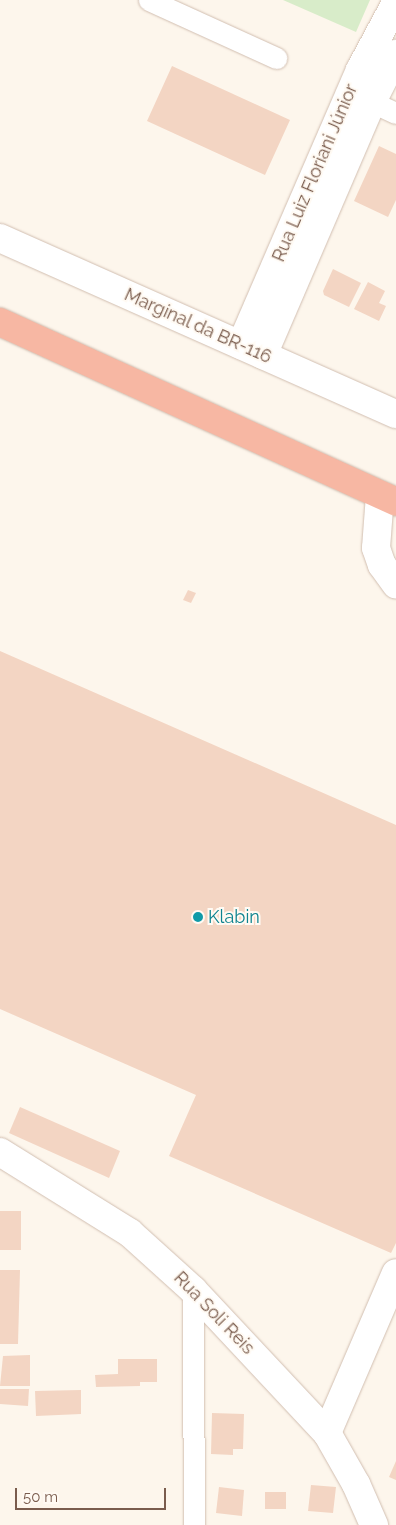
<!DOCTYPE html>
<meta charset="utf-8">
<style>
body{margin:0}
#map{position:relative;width:396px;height:1525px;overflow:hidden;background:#fdf6ec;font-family:Raleway,sans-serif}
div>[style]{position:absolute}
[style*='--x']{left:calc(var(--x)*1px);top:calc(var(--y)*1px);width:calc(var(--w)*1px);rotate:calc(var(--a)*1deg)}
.green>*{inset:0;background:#d8ecc9}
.building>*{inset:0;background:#f3d5c3}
.roads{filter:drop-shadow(0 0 1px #d1beb0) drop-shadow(0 0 1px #d1beb0)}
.street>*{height:21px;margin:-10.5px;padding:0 10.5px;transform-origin:10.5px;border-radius:10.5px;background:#fff}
.secondary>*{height:28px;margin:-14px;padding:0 14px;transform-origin:14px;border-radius:14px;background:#fff}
.highway>*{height:28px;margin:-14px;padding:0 14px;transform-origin:14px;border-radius:14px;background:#f7b7a3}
.dots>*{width:14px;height:14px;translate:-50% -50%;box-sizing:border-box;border:2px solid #fffaf3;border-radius:50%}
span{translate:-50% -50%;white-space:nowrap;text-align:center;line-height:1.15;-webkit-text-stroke:4px #fffaf3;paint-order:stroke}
.street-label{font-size:18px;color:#7a5c4d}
.culture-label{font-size:18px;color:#0d838f}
.left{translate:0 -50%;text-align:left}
.scale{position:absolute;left:15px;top:1488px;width:151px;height:22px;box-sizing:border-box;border:2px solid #7a5c4d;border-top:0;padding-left:6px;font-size:15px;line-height:18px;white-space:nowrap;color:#7a5c4d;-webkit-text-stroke:4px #fffaf3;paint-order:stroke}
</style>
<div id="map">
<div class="green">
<div style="clip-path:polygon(283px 0,370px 0,356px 32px)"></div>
</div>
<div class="building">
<div style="clip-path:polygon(172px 66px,290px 120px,265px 175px,147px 121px)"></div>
<div style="clip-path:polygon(379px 146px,396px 154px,396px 200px,388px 217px,354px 201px)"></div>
<div style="clip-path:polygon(333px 269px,361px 283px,349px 307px,324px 295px,323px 291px)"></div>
<div style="clip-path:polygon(368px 282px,385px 291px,379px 303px,386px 306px,379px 321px,354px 309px)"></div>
<div style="clip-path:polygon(188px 590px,196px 593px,191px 603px,183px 600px)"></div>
<div style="clip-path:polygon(0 651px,396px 825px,396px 1243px,391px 1253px,169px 1156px,196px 1095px,0 1009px)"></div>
<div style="clip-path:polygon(20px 1107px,120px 1151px,109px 1178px,9px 1133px)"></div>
<div style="clip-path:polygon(0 1211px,21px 1211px,21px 1250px,0 1250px)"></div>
<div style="clip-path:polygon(0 1270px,20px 1270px,18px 1344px,0 1344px)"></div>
<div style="clip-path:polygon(30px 1355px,30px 1386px,0 1386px,3px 1356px)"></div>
<div style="clip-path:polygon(118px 1359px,157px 1359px,157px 1382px,140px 1382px,140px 1386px,96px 1387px,95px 1375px,118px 1374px)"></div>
<div style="clip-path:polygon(0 1389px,29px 1389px,28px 1406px,0 1404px)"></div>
<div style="clip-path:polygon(81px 1390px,81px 1414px,36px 1416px,35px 1391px)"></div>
<div style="clip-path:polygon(212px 1413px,244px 1414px,243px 1449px,233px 1449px,233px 1455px,211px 1454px)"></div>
<div style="clip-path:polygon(396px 1461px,396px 1480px,389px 1477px)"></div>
<div style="clip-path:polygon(311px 1485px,336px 1487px,333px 1513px,308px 1511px)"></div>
<div style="clip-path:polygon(219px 1487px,244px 1490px,242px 1516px,216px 1513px)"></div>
<div style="clip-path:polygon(265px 1492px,286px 1492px,286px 1509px,265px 1509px)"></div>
</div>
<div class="roads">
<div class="street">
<div style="--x:149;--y:0;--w:140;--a:24.5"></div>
<div style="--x:372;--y:102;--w:26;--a:25"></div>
<div style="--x:193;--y:1290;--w:235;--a:89.8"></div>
</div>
<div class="secondary">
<div style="--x:0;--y:238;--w:433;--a:24"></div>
<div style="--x:241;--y:345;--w:300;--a:-66.6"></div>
<div style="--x:360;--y:70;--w:76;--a:-61.8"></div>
<div style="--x:263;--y:355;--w:275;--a:-66.7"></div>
<div style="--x:372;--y:102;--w:54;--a:-63.4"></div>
<div style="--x:380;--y:495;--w:53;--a:94.3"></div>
<div style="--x:376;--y:548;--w:18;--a:71"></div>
<div style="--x:382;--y:565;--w:24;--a:54"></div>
<div style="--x:0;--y:1152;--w:153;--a:31.9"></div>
<div style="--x:130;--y:1233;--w:85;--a:42.1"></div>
<div style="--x:193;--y:1290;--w:196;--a:46.9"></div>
<div style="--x:327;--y:1433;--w:59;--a:60.4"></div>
<div style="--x:356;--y:1484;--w:45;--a:66.3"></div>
<div style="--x:327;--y:1433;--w:174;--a:-66.7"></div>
</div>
<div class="highway">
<div style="--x:0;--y:322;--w:435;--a:24.4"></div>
</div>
</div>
<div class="dots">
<div style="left:198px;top:917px;background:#0f9aa8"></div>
</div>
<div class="street-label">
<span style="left:315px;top:173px;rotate:-67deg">Rua Luiz Floriani Júnior</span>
<span style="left:198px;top:326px;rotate:24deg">Marginal da BR-116</span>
<span style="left:214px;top:1313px;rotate:46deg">Rua Soli Reis</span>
</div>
<div class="culture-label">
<span class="left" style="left:208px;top:917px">Klabin</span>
</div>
<div class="scale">50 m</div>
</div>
